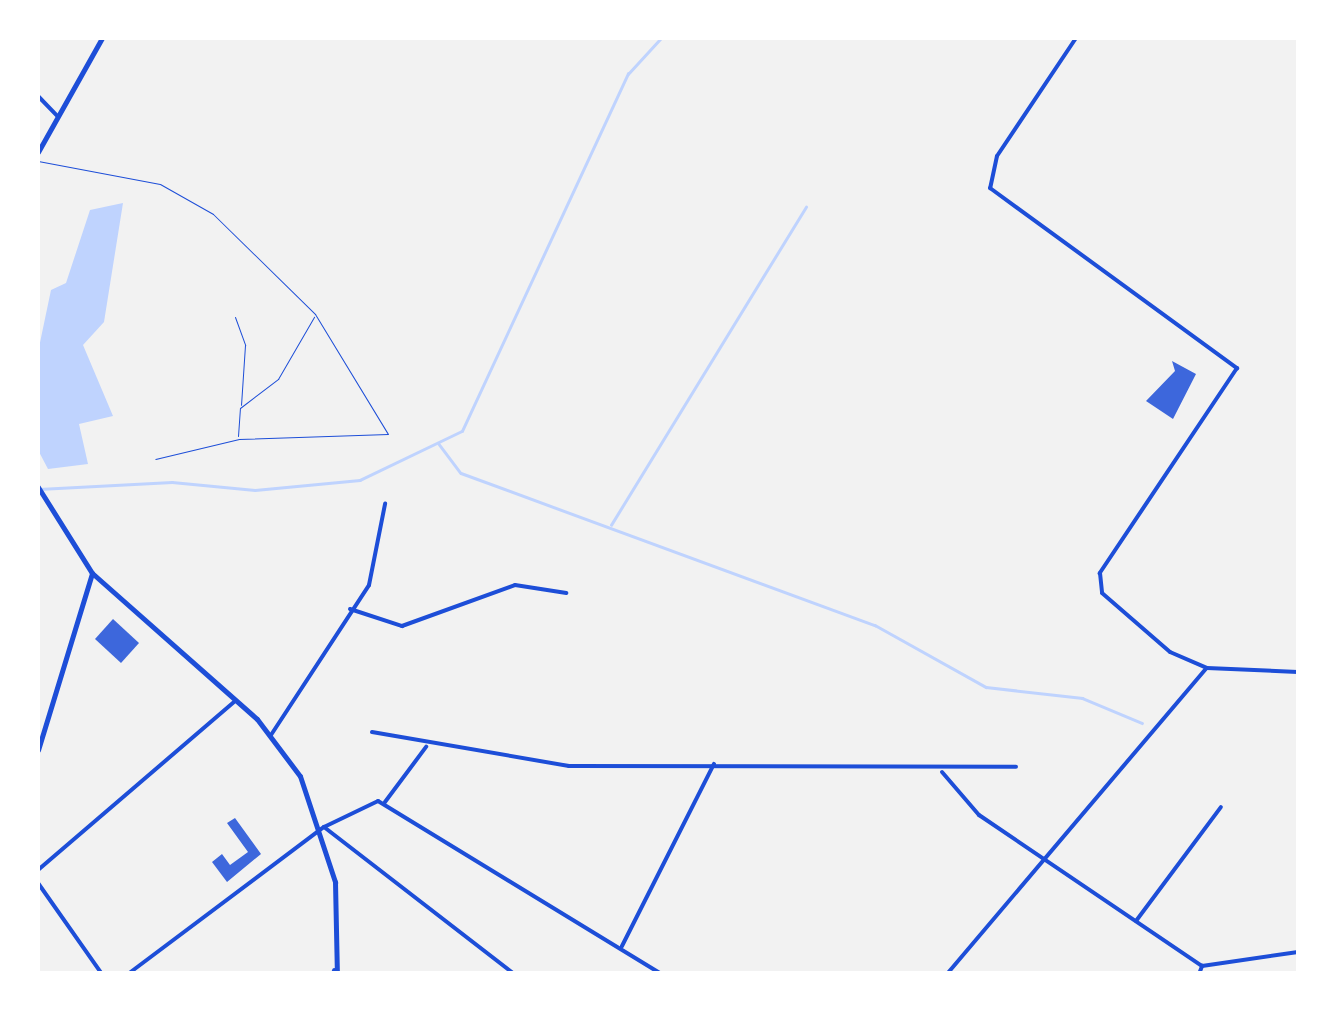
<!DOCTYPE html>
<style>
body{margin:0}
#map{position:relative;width:1336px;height:1011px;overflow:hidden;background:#f2f2f2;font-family:Mulish,sans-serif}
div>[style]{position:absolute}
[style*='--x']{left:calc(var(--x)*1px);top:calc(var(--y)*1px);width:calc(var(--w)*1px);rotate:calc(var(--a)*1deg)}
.water>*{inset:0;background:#bfd3fe}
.stream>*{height:2.5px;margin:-1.25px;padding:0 1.25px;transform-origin:1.25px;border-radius:1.25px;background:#bfd3fe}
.building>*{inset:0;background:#3d67dc}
.service>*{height:1px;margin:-0.5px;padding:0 0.5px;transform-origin:0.5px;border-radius:0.5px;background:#1d4ed8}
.minor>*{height:4px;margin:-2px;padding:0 2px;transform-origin:2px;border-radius:2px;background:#1d4ed8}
.tertiary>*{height:5px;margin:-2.5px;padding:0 2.5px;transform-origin:2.5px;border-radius:2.5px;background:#1d4ed8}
.secondary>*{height:5px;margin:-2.5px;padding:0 2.5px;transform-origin:2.5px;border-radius:2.5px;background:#1d4ed8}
span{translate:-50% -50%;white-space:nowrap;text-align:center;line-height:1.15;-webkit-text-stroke:8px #fff;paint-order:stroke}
.frame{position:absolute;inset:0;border:40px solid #fff;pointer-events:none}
</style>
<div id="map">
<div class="water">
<div style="clip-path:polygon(123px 203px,104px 322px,83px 345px,113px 416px,79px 424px,88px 464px,48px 469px,38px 450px,38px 352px,51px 290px,66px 283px,90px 210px)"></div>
</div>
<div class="stream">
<div style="--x:439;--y:444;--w:36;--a:53"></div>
<div style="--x:461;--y:473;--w:441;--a:20.2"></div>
<div style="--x:875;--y:625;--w:127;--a:29.2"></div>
<div style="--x:986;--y:687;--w:97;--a:6.5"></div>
<div style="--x:1082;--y:698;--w:65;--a:22.6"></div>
<div style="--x:39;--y:489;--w:133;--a:-3"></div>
<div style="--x:172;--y:482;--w:83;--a:5.5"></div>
<div style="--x:255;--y:490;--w:105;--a:-5.4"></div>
<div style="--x:360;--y:480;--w:113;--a:-25.7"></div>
<div style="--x:462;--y:431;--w:394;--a:-65.1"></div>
<div style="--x:628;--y:74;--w:49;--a:-47.5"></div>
<div style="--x:611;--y:525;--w:373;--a:-58.5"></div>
</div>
<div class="building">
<div style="clip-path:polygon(1172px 361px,1196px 374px,1173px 419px,1146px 401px,1175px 371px)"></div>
<div style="clip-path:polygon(113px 619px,139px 643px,121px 663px,95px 639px)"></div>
<div style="clip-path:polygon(235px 818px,261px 854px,227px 882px,212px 862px,222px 854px,230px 865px,248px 852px,227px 823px)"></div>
</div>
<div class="service">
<div style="--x:38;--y:161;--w:124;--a:10.7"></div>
<div style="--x:160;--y:184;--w:61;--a:29.5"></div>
<div style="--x:213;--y:214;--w:143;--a:44.4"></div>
<div style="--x:315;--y:314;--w:140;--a:58.7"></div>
<div style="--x:388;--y:434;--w:149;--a:178.1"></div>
<div style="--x:239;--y:439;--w:86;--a:166.6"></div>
<div style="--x:235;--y:317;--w:30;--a:70"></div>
<div style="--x:245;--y:345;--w:60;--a:93.8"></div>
<div style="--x:238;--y:436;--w:28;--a:-86"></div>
<div style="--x:240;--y:408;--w:48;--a:-37.3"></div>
<div style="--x:278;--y:379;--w:72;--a:-59.9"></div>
</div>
<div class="minor">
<div style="--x:1076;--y:38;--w:142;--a:123.8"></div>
<div style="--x:997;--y:156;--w:33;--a:102"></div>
<div style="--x:990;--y:188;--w:306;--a:36.1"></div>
<div style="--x:1237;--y:368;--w:247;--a:123.8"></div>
<div style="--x:1100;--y:573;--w:20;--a:84"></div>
<div style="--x:1102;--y:593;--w:90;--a:40.9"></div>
<div style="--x:1170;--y:652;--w:40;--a:23.4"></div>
<div style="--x:1207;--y:668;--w:91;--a:2.5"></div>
<div style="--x:38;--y:96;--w:28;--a:46"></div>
<div style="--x:350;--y:609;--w:55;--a:18.1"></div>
<div style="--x:402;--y:626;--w:120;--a:-19.9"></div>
<div style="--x:515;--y:585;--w:52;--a:8.9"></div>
<div style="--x:372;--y:732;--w:200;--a:9.8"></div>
<div style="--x:569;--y:766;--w:447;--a:0.1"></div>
<div style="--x:271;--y:735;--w:179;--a:-56.8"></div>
<div style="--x:369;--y:585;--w:83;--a:-78.8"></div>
<div style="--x:942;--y:772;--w:57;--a:49.3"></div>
<div style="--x:979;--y:815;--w:269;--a:34.1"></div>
<div style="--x:385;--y:802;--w:69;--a:-53.3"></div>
<div style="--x:324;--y:827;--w:240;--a:37.7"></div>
<div style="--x:38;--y:870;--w:260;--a:-40.6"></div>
<div style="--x:38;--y:883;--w:111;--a:54.9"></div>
<div style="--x:1136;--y:921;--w:142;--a:-53.3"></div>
<div style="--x:622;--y:946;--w:204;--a:-63.2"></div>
<div style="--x:128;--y:974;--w:245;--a:-36.9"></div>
<div style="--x:324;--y:827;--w:60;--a:-25.7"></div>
<div style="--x:378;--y:801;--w:332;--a:31.4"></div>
<div style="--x:947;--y:974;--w:400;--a:-49.7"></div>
<div style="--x:1199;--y:974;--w:9;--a:-69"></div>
<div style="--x:1202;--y:966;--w:97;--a:-8.3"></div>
</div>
<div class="tertiary">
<div style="--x:38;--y:750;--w:185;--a:-73"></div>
<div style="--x:333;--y:974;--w:4;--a:-76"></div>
</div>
<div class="secondary">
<div style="--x:38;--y:152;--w:131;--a:-60.7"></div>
<div style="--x:38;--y:487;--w:102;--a:57.9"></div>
<div style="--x:92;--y:573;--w:220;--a:41.5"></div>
<div style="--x:257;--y:719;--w:71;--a:53"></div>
<div style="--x:300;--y:776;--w:112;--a:71.7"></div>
<div style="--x:335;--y:882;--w:92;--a:88.8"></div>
</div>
<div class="frame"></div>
</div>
